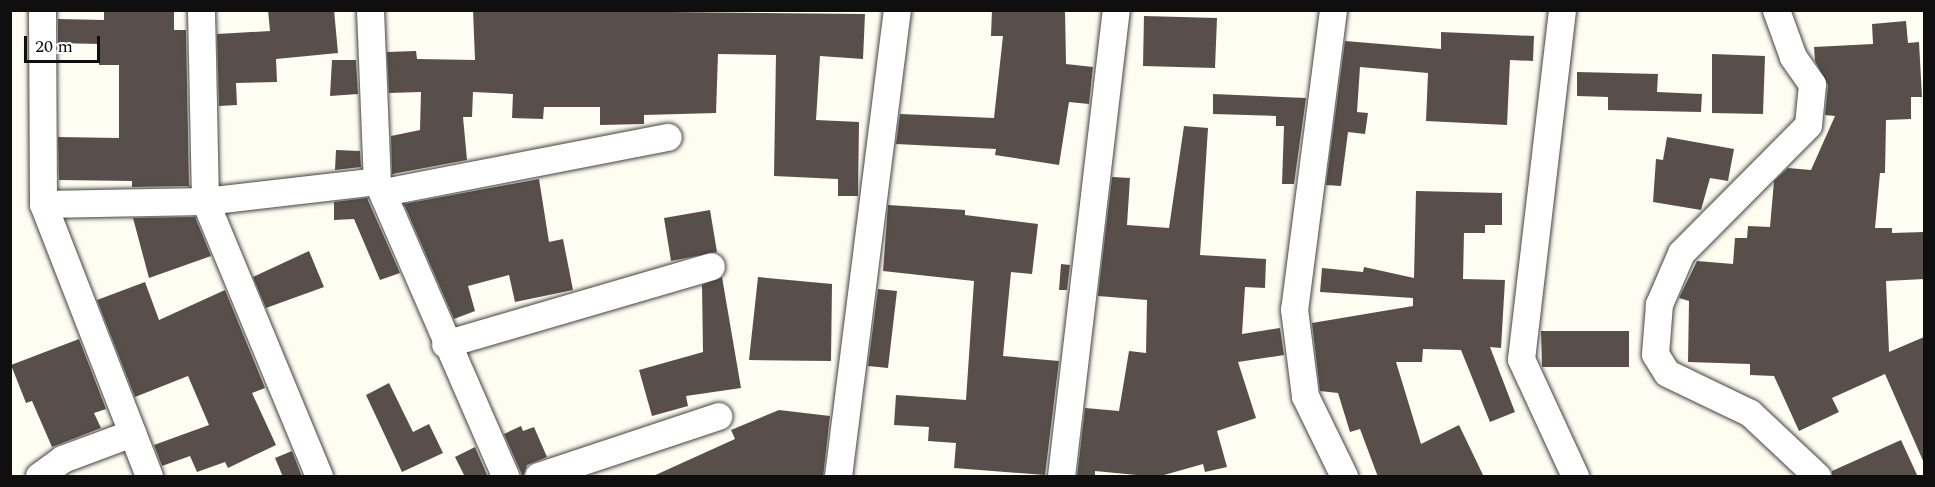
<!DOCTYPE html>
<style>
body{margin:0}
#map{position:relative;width:1935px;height:487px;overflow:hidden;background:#fffcf1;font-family:Spectral,serif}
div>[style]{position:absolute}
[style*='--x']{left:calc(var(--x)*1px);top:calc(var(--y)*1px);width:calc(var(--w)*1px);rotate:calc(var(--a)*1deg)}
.building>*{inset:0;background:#594f4a}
.roads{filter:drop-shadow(0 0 2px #424242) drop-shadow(0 0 2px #424242)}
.minor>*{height:27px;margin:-13.5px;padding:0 13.5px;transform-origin:13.5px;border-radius:13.5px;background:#fff}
span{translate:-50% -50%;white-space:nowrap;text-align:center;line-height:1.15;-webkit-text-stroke:6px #fff;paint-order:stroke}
.frame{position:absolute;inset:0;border:12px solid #0f0f0f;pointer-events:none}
.scale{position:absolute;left:24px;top:36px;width:76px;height:27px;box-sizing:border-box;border:3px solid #0f0f0f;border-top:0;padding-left:8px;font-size:18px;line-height:21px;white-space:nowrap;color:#0f0f0f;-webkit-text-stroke:4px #fff;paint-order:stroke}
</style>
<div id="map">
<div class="building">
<div style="clip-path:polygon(104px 10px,174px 10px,174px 30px,186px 30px,189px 186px,132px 187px,132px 181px,59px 180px,58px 137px,119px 138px,119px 65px,99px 65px,99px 44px,58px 43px,58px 19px,104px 20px)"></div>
<div style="clip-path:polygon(268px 10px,334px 10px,338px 53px,276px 59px,277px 82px,236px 83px,237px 105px,219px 106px,217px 34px,270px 31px)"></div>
<div style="clip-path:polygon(473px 10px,865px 14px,863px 59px,820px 56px,816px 120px,859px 122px,858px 196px,838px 196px,838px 179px,774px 176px,776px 55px,718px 54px,716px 113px,644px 115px,644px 124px,600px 125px,600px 107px,544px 107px,543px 119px,512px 118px,513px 94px,473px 92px,472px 117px,463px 117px,467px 160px,392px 174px,391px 136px,420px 130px,421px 92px,389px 93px,387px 52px,416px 51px,417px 59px,475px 60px)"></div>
<div style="clip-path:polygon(992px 10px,1065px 10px,1066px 64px,1093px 67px,1089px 104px,1069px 102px,1059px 165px,995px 155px,996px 149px,896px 144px,900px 114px,994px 118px,1003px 36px,991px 36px)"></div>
<div style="clip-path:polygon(1144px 16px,1217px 18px,1215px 68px,1143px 66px)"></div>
<div style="clip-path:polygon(1906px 21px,1908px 43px,1919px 42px,1922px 97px,1911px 97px,1911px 119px,1886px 120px,1885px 173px,1880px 173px,1875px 228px,1892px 228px,1892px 233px,1924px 232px,1924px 279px,1886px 281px,1889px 352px,1924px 337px,1924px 463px,1885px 374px,1832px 398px,1839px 412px,1799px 431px,1774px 376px,1750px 375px,1750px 364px,1688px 362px,1689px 301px,1679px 298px,1697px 261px,1733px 264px,1735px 238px,1747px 238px,1748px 226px,1770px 227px,1774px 181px,1788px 168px,1811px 170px,1835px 116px,1825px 115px,1828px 85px,1815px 61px,1814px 47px,1873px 44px,1872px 24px)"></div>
<div style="clip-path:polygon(1441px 32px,1534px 36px,1533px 61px,1510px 60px,1507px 125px,1426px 121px,1428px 73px,1360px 67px,1357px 112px,1368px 113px,1365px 134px,1348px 132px,1341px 186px,1326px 185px,1345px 41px,1441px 49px)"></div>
<div style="clip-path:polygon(1712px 54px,1765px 56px,1763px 114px,1712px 113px)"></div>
<div style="clip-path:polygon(332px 60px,356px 60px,358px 94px,330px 96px)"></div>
<div style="clip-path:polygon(1577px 72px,1658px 74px,1657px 92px,1702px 94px,1701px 112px,1608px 110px,1608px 97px,1577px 96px)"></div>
<div style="clip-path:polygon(1213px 94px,1306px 98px,1294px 184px,1282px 184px,1284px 126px,1276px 126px,1276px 116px,1213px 114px)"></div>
<div style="clip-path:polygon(1184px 126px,1208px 128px,1200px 255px,1266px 259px,1265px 288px,1245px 287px,1242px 334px,1280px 328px,1284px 355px,1238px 362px,1256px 418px,1217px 431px,1227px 467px,1205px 472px,1203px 464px,1157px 477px,1095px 471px,1095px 477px,1077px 477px,1085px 408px,1119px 411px,1129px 351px,1146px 353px,1147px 300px,1098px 296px,1112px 177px,1130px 178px,1127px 225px,1169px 228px)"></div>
<div style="clip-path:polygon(1667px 137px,1734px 149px,1728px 181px,1710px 178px,1701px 210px,1653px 202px,1656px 159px,1663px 160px)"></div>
<div style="clip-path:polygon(336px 150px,360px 151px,361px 167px,335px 170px)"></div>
<div style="clip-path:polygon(539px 179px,549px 242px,563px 239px,573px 290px,515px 302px,509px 275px,468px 286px,475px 311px,454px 319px,404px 204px)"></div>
<div style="clip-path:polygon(1416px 191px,1502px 193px,1502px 225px,1485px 225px,1485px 233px,1464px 233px,1463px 279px,1505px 280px,1501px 348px,1490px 347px,1515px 412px,1490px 422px,1461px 350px,1423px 349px,1422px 362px,1396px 362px,1421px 444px,1459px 425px,1484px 477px,1378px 477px,1360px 429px,1350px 432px,1338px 393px,1320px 391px,1312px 323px,1413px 306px,1413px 298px,1320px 292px,1322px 268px,1363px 272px,1364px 267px,1414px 278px)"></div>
<div style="clip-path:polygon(367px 198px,400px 273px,380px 280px,354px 219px,334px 220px,334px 202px)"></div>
<div style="clip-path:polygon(888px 205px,965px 210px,965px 215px,1038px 224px,1032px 274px,1011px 272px,1003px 356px,1059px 361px,1045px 475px,954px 468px,956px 443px,928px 441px,929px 427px,894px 425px,896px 395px,966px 400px,974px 281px,883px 271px)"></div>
<div style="clip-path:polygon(710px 210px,717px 252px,671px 261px,664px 218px)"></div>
<div style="clip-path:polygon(195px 217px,211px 256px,149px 278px,133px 218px)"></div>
<div style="clip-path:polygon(309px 251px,324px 287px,266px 308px,253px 277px)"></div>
<div style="clip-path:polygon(1061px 264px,1070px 265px,1067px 290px,1059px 290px)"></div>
<div style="clip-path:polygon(722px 277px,741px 388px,686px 396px,688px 406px,652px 416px,639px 370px,703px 352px,702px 285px)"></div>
<div style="clip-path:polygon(758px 277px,832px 284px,831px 361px,749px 360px)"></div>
<div style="clip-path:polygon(145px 282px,159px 320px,225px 290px,265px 388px,252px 393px,276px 445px,228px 468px,225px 462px,197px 472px,190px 456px,162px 466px,154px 445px,209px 425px,188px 376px,135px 397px,97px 300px)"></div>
<div style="clip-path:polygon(878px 289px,897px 291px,888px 368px,868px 366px)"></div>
<div style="clip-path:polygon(1541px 331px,1629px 331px,1629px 367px,1542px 367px)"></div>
<div style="clip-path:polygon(79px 339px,106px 409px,94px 413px,101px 428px,52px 447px,32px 401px,26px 403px,11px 365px)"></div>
<div style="clip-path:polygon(389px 383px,413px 432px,429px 424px,443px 453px,402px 472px,366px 395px)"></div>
<div style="clip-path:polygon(779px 410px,830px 416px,823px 477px,651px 477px,735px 439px,731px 430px)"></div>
<div style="clip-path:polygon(521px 426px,523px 431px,534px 427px,547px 457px,527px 465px,523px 477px,504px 434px)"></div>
<div style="clip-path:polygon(1901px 440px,1918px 477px,1832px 477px,1832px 471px)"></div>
<div style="clip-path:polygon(475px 447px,488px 477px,465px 477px,455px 457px)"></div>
<div style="clip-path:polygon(292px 451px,302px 477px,283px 477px,275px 458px)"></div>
</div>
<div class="roads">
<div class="minor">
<div style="--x:42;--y:10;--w:194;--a:89.7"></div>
<div style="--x:43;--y:204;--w:292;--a:68.7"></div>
<div style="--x:201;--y:10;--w:191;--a:88.8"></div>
<div style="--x:205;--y:201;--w:298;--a:67.5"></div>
<div style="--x:370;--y:10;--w:171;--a:87.7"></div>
<div style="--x:377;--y:181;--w:322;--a:66.5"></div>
<div style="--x:1333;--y:10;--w:302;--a:97.4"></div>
<div style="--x:1294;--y:309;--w:88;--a:82.8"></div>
<div style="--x:1305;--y:396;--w:89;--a:64"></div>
<div style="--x:1562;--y:10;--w:351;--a:96.7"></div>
<div style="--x:1521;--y:359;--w:129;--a:65.2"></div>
<div style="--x:1776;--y:10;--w:50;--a:70.1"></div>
<div style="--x:1793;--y:57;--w:33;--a:55"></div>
<div style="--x:1812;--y:84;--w:41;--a:95.6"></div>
<div style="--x:1808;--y:125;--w:180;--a:134.8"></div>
<div style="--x:1681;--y:253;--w:56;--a:113.3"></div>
<div style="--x:1659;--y:304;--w:50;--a:94.6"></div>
<div style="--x:1655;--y:354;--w:22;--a:58"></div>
<div style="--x:1667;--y:373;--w:92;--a:25.7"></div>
<div style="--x:1750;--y:413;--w:92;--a:43.2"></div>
<div style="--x:384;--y:192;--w:289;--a:-11"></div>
<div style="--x:43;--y:204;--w:162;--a:-1.1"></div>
<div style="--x:205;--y:201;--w:173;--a:-6.6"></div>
<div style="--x:445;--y:344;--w:277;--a:-16.3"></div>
<div style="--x:39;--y:476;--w:29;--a:-36"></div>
<div style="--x:62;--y:459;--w:75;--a:-20.4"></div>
<div style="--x:538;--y:476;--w:190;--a:-18.4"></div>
<div style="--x:838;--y:476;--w:470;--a:-82.8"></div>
<div style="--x:1061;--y:476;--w:469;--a:-83.3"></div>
</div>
</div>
<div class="frame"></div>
<div class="scale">20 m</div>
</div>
